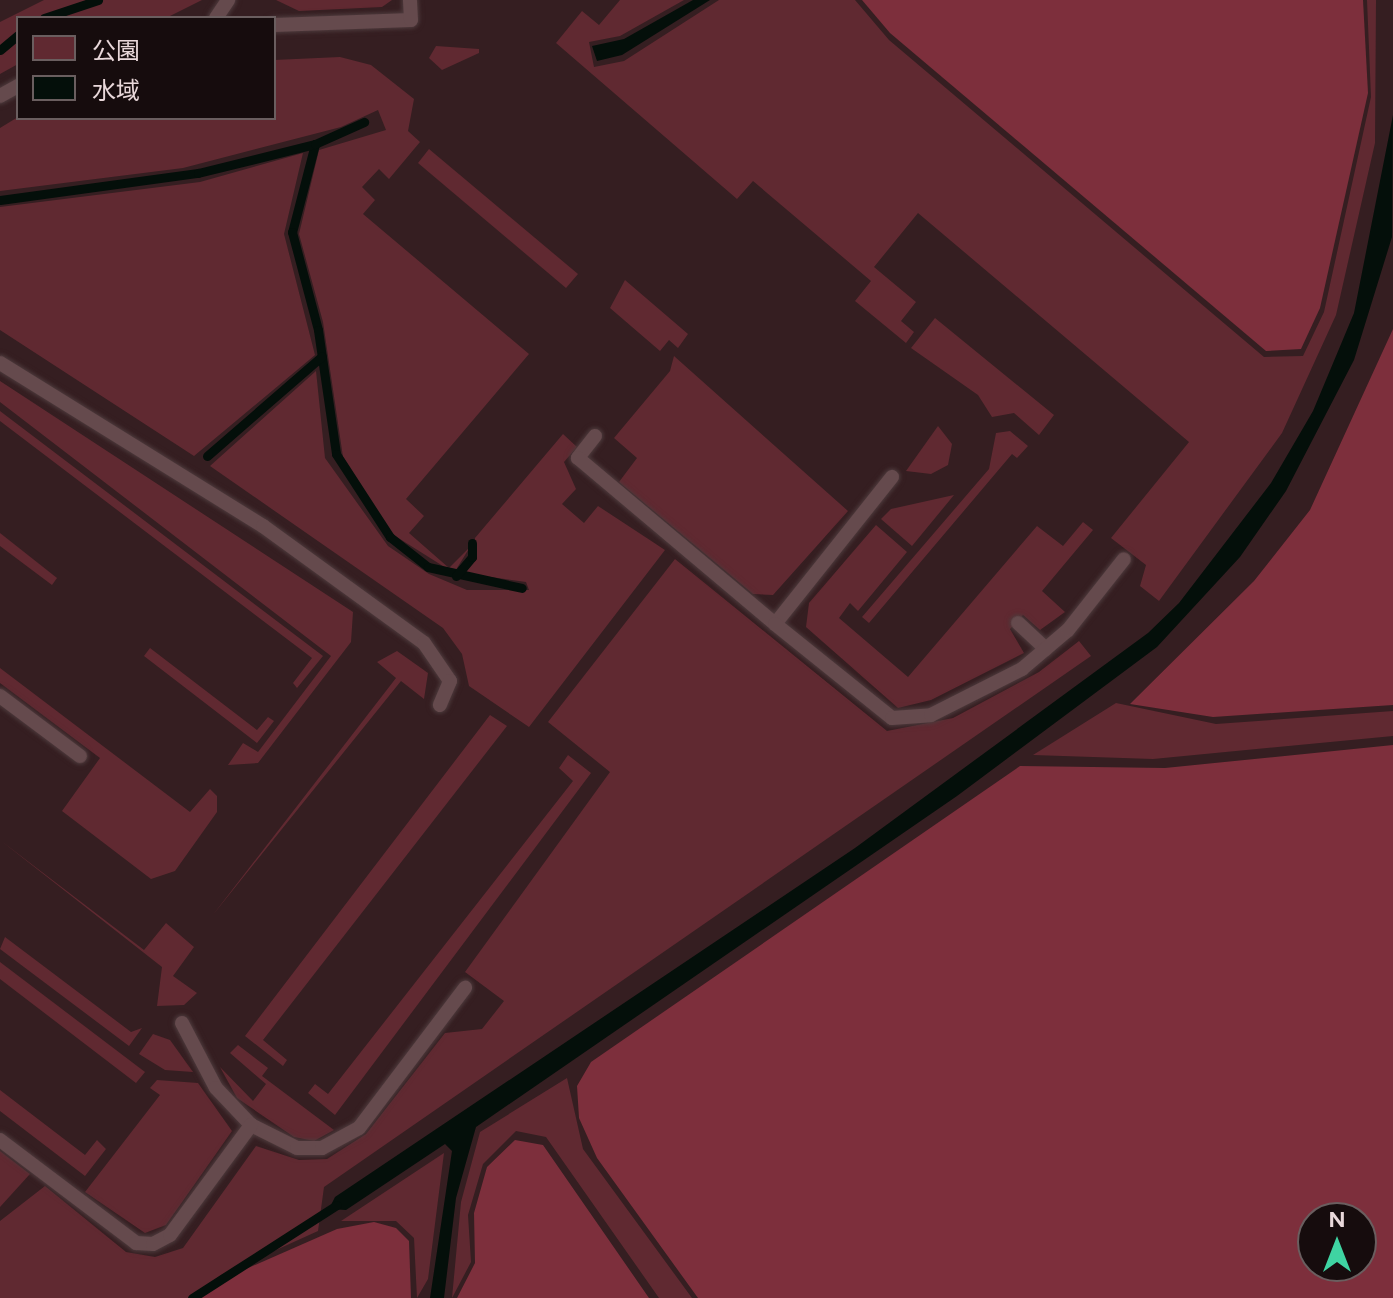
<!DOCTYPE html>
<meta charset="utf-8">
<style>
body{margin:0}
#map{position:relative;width:1393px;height:1298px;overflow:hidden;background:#351e21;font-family:Figtree,"Noto Sans JP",sans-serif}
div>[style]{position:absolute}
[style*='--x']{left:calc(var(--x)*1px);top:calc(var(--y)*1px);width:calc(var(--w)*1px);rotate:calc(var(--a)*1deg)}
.green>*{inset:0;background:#602931}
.forest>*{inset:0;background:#7d2f3c}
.water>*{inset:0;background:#040f0a}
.stream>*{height:9px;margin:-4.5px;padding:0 4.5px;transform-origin:4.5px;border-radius:4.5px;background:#040f0a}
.roads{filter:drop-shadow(0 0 2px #4d3a3c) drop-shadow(0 0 2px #4d3a3c)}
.lane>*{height:14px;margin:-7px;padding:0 7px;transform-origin:7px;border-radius:7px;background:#654a4d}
span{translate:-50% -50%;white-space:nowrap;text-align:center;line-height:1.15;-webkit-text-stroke:8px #160c0d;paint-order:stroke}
.legend{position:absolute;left:16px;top:16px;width:260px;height:104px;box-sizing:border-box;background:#160c0d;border:2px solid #6a5e5f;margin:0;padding:10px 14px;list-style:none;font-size:24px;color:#e9d8da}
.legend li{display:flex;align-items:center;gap:16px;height:40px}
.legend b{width:40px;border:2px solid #6a5e5f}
.north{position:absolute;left:1297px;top:1202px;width:80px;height:80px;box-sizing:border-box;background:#160c0d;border:2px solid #6a5e5f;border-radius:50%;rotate:0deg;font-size:22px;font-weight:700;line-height:32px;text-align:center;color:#e9d8da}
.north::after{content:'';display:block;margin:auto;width:28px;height:36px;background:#3fd4a2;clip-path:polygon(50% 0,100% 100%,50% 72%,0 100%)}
</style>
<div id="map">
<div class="green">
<div style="clip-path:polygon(44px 0,202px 0,166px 18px,18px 18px,18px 64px,0 74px,0 22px)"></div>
<div style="clip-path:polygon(276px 0,392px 0,382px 7px,299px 11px)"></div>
<div style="clip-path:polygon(620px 0,684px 0,620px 36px,589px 42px,594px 67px,624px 61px,719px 0,855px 0,889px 40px,1264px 357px,1303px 356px,1324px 312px,1371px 97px,1367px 0,1376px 0,1375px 143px,1336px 315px,1282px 433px,1159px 601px,1140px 586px,1146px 565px,1111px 538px,1189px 442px,918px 213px,874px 267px,916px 302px,901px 321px,914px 332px,906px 343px,855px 301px,871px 281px,753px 181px,737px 199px,556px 43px,582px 11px,599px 25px)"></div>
<div style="clip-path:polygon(436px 46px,479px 49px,479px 53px,442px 70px,429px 58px)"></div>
<div style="clip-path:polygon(340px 57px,371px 65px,414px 99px,408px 131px,420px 142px,389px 179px,379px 169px,362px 187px,375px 200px,363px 214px,529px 354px,406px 499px,424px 516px,409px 533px,449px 568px,470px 547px,454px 573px,392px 534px,343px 457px,323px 322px,299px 234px,319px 150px,386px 130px,378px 110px,341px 127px,183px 168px,0 191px,0 128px,18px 117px,274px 118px,274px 60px)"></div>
<div style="clip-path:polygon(429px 149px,578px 274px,566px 288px,418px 163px)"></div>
<div style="clip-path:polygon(303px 153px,284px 234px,315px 355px,194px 456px,0 330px,0 207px,200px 182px)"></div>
<div style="clip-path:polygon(625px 280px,688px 334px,678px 348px,669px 340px,660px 351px,610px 308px)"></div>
<div style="clip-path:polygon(935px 318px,1054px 415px,1039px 435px,1014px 413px,992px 417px,978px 395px,911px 348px)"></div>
<div style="clip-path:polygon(674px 356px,848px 511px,773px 595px,753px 594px,619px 482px,637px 458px,614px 438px,670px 371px)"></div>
<div style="clip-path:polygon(316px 371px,325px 458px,388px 546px,429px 574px,467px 590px,529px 590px,526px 582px,463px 573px,476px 558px,475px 538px,563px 434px,577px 447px,564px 462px,576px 489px,562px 504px,584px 523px,598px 506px,665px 550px,529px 727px,469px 686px,462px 654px,443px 628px,210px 466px)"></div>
<div style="clip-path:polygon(0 381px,353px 612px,351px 642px,258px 763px,228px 765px,243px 743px,258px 752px,331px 656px,0 402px)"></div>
<div style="clip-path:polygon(0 411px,323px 656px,297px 688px,293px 683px,312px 658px,0 421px)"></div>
<div style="clip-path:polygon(938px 426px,952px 444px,948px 465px,931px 474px,906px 471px)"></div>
<div style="clip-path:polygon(1010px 431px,1028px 446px,1017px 458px,1012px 454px,869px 623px,862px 617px,989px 469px,996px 433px)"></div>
<div style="clip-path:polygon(954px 495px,912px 546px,881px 519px,891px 509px)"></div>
<div style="clip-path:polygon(1083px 522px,1093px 530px,1042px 591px,1065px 612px,1040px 630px,1023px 615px,1010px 629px,1024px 653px,931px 700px,898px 708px,806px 627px,809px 603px,876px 525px,907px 552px,858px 611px,850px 603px,839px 618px,908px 677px,1037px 526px,1063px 546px)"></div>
<div style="clip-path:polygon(0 533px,57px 578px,52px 585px,0 546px)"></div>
<div style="clip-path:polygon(675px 559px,887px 731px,953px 718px,1039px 672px,1079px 641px,1091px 656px,324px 1187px,318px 1231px,221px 1275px,190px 1298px,0 1298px,0 1221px,45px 1186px,126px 1252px,155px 1257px,183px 1248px,256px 1146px,299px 1160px,327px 1159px,366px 1134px,445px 1033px,482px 1029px,504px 1001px,465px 972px,610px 772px,548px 722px)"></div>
<div style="clip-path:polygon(150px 648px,257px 730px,268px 717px,274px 721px,257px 743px,144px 656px)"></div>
<div style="clip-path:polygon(397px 651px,428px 673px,424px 699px,401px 681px,212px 916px,396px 678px,377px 662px)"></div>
<div style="clip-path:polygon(0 668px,190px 812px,210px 789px,217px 796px,217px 812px,175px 871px,151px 879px,62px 811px,100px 758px,0 683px)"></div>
<div style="clip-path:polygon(1116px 703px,1216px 724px,1393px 711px,1393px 736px,1153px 759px,1033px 755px)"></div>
<div style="clip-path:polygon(490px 715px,507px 726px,263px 1040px,287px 1060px,283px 1066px,245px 1036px)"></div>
<div style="clip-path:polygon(568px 755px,591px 773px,335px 1115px,308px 1093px,315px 1084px,328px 1094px,573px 781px,559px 768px)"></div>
<div style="clip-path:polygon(0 840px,144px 950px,166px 923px,194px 947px,173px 976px,197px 993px,184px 1005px,157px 1006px,162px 967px)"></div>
<div style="clip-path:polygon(5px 937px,131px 1032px,142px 1028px,129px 1046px,0 949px)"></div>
<div style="clip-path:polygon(0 962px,145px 1072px,136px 1083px,0 979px)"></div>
<div style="clip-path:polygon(153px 1034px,170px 1040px,193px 1072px,165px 1070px,139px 1054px)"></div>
<div style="clip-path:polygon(238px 1045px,268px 1068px,262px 1076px,334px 1130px,314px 1141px,294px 1137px,237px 1098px,220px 1067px,253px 1101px,266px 1084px,230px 1053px)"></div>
<div style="clip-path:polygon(567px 1078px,583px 1149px,692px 1298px,659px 1298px,546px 1137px,516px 1131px,483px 1164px,468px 1215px,471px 1262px,452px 1298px,461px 1202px,480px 1132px)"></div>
<div style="clip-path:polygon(157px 1080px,198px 1083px,232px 1131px,166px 1225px,145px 1233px,85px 1192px,160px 1095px,150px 1088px)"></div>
<div style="clip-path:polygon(0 1090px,85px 1155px,97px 1140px,106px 1149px,85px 1176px,0 1111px)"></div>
<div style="clip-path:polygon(0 1151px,30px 1174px,0 1207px)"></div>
<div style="clip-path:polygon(444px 1153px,428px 1279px,417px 1298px,414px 1238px,396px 1221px,341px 1221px)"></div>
</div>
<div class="forest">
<div style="clip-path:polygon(862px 0,1363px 0,1368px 93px,1320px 308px,1301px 349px,1266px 351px,890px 33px)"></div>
<div style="clip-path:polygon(1393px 329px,1393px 705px,1213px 717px,1130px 704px,1254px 581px,1310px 510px)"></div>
<div style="clip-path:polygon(evenodd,1393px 745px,1393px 1298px,698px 1298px,597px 1158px,579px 1118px,577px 1086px,591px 1062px,1020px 766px,1165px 768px,1393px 745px,1361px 1218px,1361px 1266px,1313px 1266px,1313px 1218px,1361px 1218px)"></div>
<div style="clip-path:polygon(515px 1140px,543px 1145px,649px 1298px,457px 1298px,475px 1263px,474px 1213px,487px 1167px)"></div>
<div style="clip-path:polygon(374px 1222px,396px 1228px,409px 1241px,411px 1298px,197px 1298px,223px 1279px,337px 1229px)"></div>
</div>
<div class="water">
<div style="clip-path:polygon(693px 0,710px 0,622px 55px,597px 61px,592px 46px,624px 39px)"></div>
<div style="clip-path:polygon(1393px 115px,1392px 237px,1354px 360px,1286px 491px,1240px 557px,1157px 647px,957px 796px,476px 1127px,456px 1198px,444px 1298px,430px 1298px,452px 1151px,445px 1144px,346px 1210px,329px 1209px,335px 1197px,855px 848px,1148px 633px,1179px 603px,1271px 483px,1313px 411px,1354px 313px)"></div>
</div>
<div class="stream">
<div style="--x:44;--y:18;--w:57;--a:-18.4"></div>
<div style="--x:0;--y:50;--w:23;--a:-40"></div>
<div style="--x:315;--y:144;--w:91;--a:104.6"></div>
<div style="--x:292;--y:232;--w:101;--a:75.1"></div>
<div style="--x:318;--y:330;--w:125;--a:81.7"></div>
<div style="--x:336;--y:454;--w:99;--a:57"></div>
<div style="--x:390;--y:537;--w:48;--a:38.3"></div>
<div style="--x:428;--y:567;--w:96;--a:12.6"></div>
<div style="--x:0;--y:200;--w:200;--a:-7.8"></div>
<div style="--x:198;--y:173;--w:121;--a:-13.9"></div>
<div style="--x:315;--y:144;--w:54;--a:-24.2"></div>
<div style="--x:207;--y:456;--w:152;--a:-41"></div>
<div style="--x:456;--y:576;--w:25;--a:-50"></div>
<div style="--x:472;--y:557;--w:14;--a:-90"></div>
<div style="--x:192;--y:1298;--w:172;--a:-32.7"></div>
</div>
<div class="roads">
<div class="lane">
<div style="--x:216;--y:18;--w:22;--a:-56"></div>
<div style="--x:274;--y:25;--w:137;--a:-2.1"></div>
<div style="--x:411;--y:20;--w:20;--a:-93"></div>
<div style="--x:0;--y:96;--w:21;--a:-29"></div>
<div style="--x:0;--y:363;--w:309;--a:31.8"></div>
<div style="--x:263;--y:526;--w:199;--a:36"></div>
<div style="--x:424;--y:643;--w:46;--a:55.6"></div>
<div style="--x:450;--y:681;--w:26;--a:113"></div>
<div style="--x:595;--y:436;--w:28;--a:128"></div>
<div style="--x:578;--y:458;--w:258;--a:40.1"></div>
<div style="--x:775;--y:624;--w:188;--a:-51.5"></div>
<div style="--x:1018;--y:623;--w:38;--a:43"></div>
<div style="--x:775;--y:624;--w:150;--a:38.8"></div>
<div style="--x:892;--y:718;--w:39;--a:-4"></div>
<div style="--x:931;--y:715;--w:102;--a:-26.8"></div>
<div style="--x:1022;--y:669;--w:60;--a:-40.3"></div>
<div style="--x:1068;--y:630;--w:90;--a:-51.7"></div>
<div style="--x:0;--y:696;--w:100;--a:36.9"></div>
<div style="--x:182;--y:1023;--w:73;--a:62.4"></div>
<div style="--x:216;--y:1088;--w:51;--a:46.6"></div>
<div style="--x:251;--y:1125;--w:51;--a:26.6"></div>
<div style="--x:297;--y:1148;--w:25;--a:0"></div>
<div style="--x:322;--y:1148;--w:42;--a:-28.4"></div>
<div style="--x:359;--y:1128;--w:176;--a:-52.9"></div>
<div style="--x:0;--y:1140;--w:171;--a:37.1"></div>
<div style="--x:136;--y:1243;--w:17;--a:3"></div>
<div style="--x:153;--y:1244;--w:19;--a:-28"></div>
<div style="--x:170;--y:1235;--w:137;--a:-53.6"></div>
</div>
</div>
<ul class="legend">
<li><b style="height:22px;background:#602931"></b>公園</li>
<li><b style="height:22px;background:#040f0a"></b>水域</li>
</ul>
<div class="north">N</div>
</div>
